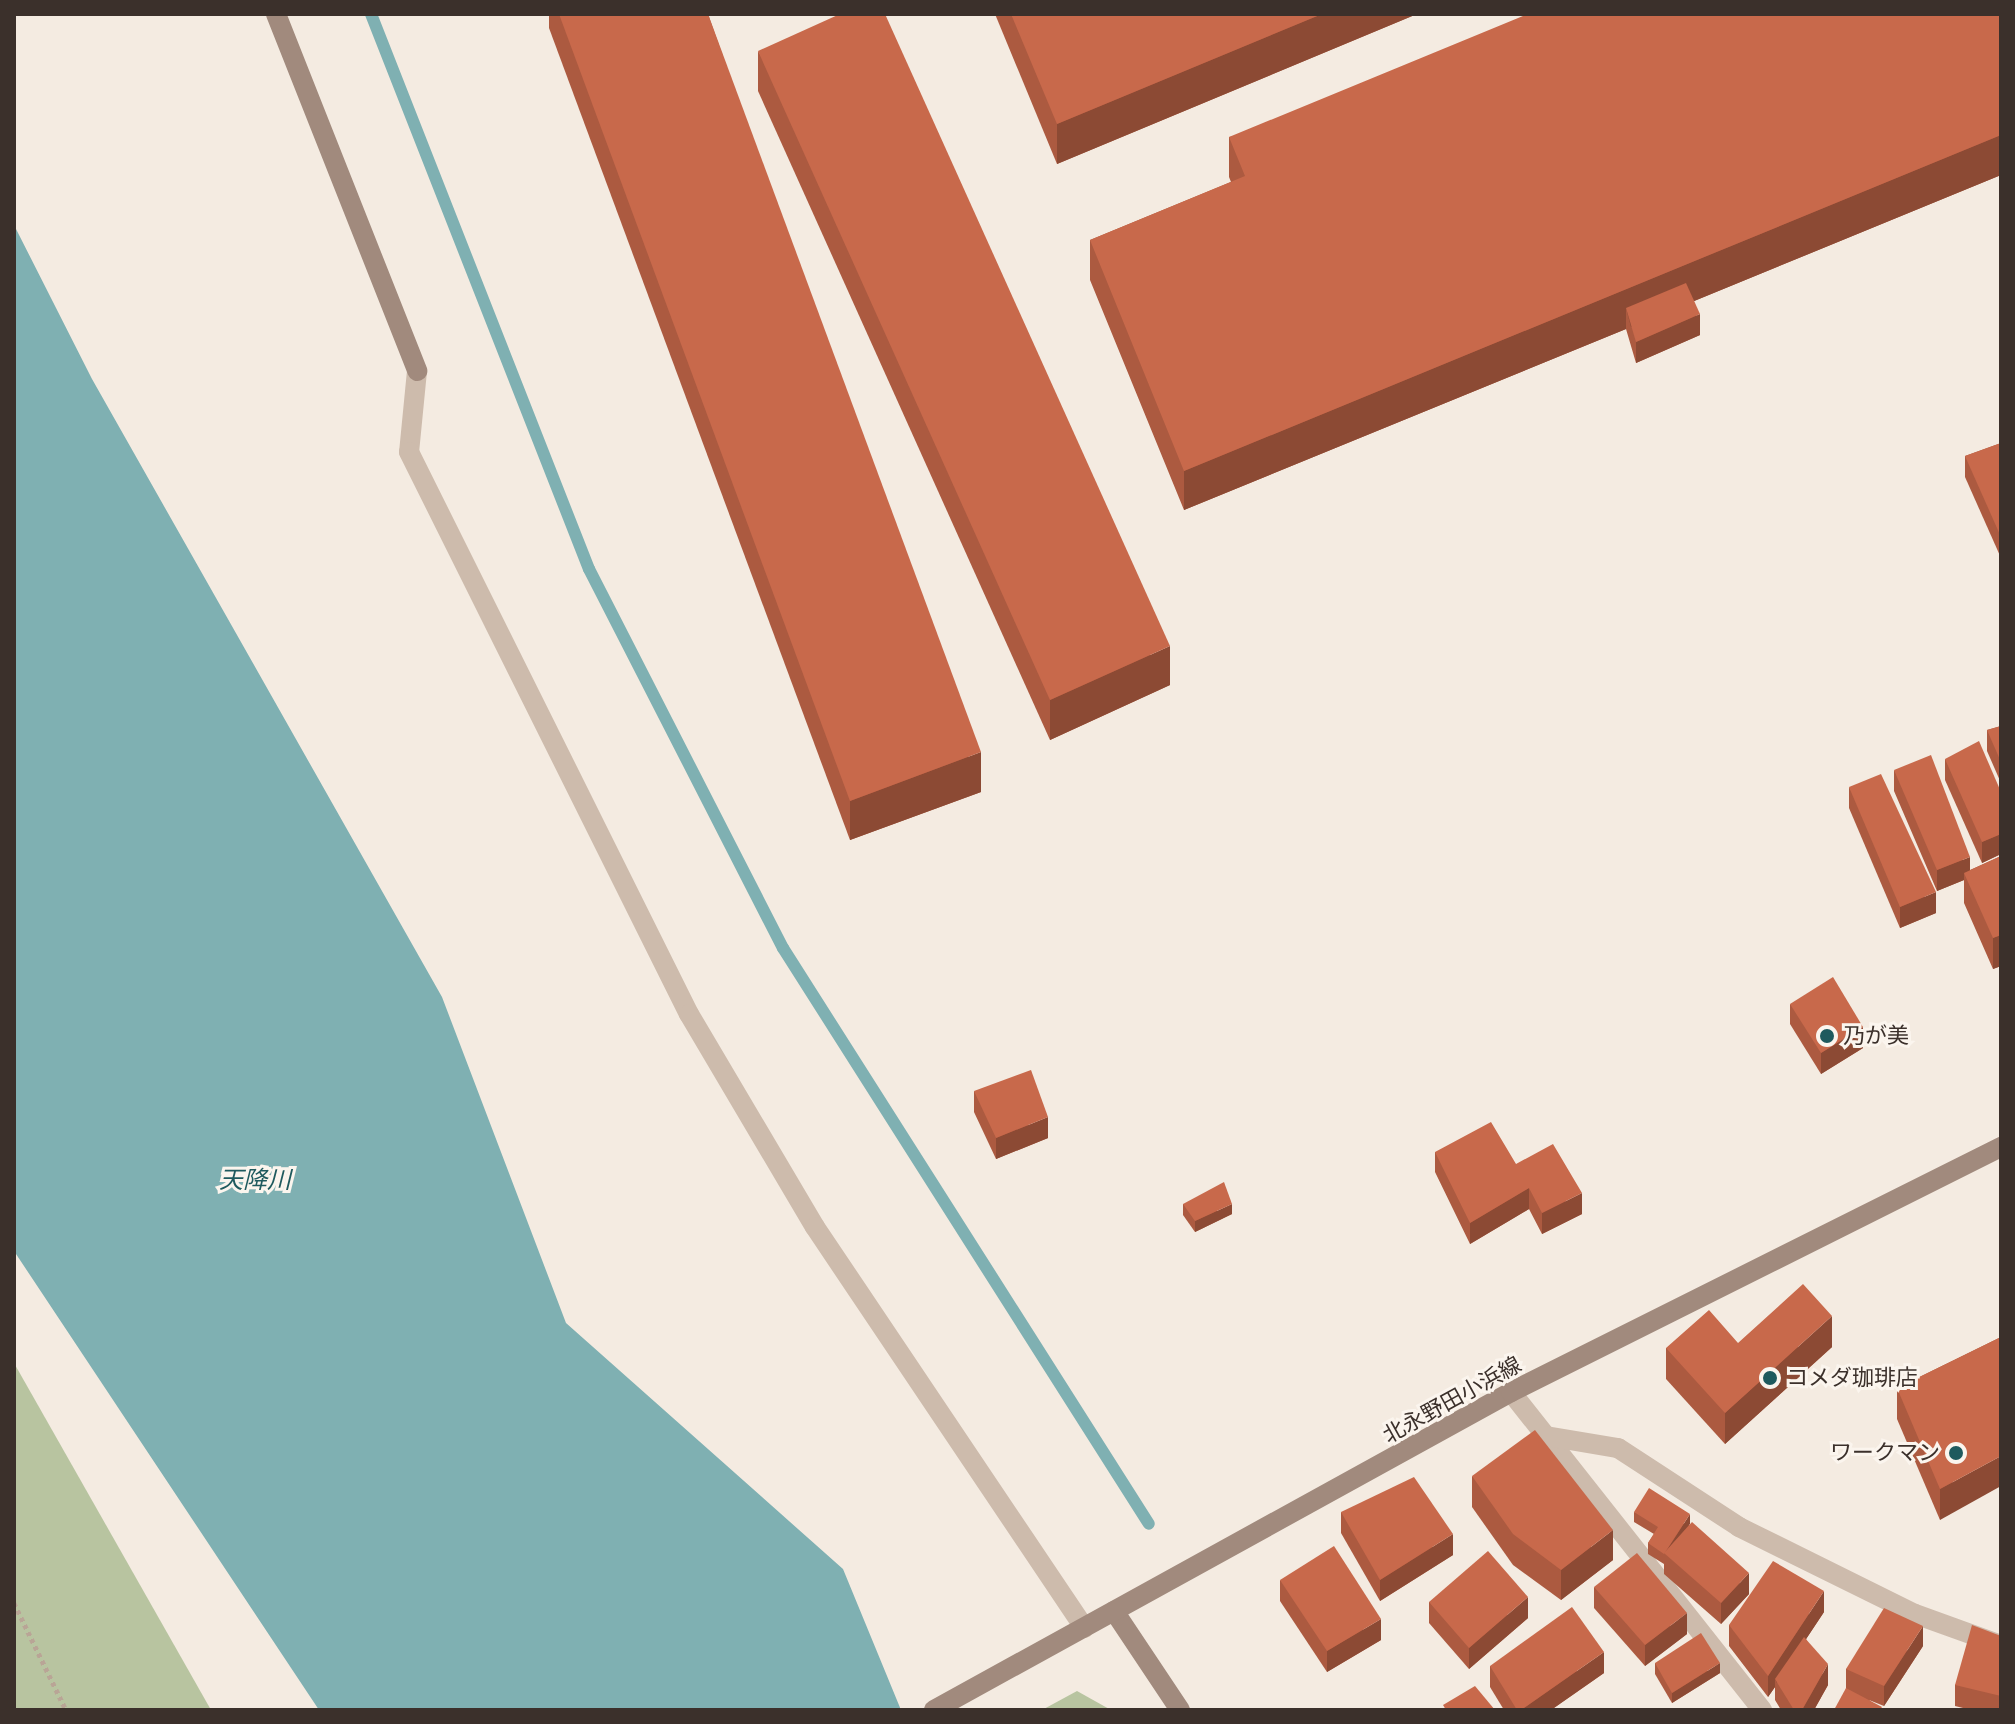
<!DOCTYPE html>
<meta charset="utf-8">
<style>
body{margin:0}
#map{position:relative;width:2015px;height:1724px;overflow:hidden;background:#f4ebe1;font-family:Figtree,"Noto Sans JP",sans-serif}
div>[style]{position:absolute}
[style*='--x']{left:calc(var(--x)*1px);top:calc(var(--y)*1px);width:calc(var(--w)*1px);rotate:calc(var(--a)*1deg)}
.green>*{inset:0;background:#b8c4a0}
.water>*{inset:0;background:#7fb0b2}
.stream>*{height:12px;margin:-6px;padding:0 6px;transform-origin:6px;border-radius:6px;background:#7fb0b2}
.path>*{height:5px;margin-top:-2.5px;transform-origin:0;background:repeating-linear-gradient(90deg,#b9a596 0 4px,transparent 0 8px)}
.street>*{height:20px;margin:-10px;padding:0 10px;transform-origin:10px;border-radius:10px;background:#cdbbac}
.secondary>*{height:20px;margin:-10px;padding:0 10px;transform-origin:10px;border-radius:10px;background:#a18a7d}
.wall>*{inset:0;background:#ac5a40}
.shaded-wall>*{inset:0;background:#8c4a34}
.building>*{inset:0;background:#c8694b}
.dots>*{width:22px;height:22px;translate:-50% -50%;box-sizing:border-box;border:4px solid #fbf5ee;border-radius:50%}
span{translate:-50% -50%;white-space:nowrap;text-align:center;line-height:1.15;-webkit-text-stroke:6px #fbf5ee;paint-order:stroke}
.poi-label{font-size:22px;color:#3b302b}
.left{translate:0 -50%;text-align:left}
.right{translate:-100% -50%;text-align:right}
.street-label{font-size:22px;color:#3b302b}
.water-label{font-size:24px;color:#1f5a5e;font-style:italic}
.frame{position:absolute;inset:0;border:16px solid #3b302b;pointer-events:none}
</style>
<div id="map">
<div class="green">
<div style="clip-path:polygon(14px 1363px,211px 1710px,14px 1710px)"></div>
<div style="clip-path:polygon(1077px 1691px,1111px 1710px,1042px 1710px)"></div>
</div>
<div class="water">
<div style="clip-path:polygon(14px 225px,92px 379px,442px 997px,566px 1323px,843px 1569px,901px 1710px,319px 1710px,14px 1251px)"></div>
</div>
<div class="stream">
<div style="--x:371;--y:14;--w:596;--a:68.56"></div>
<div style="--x:589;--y:569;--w:426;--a:62.9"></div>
<div style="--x:783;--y:948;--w:682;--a:57.57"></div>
</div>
<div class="path">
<div style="--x:14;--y:1603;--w:119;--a:64.1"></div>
</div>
<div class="street">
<div style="--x:417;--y:371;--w:81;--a:95.6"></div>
<div style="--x:409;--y:452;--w:628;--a:63.52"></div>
<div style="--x:689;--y:1014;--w:247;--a:59.4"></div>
<div style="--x:815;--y:1227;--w:483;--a:56.1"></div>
<div style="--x:1511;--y:1392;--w:405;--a:51.7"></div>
<div style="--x:1546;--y:1436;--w:73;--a:9.5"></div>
<div style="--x:1618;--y:1448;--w:145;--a:33.1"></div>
<div style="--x:1739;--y:1527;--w:196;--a:26.3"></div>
<div style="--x:1915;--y:1614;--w:91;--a:19.8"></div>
</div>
<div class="secondary">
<div style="--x:276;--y:14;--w:384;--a:68.4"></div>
<div style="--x:1114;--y:1611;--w:119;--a:56.3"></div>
<div style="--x:934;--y:1710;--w:659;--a:-28.86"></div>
<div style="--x:1511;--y:1392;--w:548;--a:-26.57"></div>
</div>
<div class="wall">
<div style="clip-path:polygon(549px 14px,708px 14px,981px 792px,850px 840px,549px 28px)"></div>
<div style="clip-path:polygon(995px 14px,1417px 14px,1057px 164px)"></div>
<div style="clip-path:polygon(2001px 14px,2001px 175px,1694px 301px,1700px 335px,1636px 363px,1626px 329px,1184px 510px,1090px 280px,1090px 240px,1231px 182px,1229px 177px,1229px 137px)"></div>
<div style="clip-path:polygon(758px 51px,1170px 685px,1050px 740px,758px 91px)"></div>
<div style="clip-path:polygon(2001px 443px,2001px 558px,1965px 477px,1965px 456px)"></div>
<div style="clip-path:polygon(2001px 726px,2001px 783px,1987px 751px,1987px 730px)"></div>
<div style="clip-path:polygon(1945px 759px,2001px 792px,2001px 854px,1982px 863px,1945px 780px)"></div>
<div style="clip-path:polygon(1894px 770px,1970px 870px,2001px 856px,2001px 966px,1993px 969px,1964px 903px,1964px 880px,1937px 891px,1894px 791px)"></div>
<div style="clip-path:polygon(1849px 787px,1936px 913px,1900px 928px,1849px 808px)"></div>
<div style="clip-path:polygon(1790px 1004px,1863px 1048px,1821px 1074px,1790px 1024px)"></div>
<div style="clip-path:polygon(974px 1091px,1048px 1138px,996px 1159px,974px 1112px)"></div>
<div style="clip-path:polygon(1435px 1152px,1516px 1164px,1582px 1214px,1542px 1234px,1529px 1209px,1470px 1244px,1435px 1172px)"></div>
<div style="clip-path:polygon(1183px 1204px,1232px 1214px,1195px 1232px,1183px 1215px)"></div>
<div style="clip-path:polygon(2001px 1337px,1940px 1520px,1897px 1419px,1897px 1388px)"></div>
<div style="clip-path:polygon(1832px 1347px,1725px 1444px,1666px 1379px,1666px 1348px)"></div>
<div style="clip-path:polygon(1472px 1476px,1613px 1560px,1561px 1600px,1513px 1565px,1472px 1507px)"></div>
<div style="clip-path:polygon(1341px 1512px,1453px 1555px,1380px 1601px,1341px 1533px)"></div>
<div style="clip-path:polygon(1634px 1512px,1689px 1525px,1749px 1594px,1721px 1624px,1664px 1574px,1664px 1564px,1648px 1554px,1648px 1543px,1654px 1534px,1634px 1522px)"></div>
<div style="clip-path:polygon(1280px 1580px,1381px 1640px,1327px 1672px,1280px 1601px)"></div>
<div style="clip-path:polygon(1594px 1587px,1687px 1634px,1645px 1666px,1594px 1608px)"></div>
<div style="clip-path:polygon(1429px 1602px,1528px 1618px,1469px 1669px,1429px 1623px)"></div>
<div style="clip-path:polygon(1824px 1612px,1806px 1639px,1828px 1685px,1814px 1710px,1781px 1710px,1775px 1700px,1775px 1687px,1768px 1697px,1729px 1646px,1729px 1625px)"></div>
<div style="clip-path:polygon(2001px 1636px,2001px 1710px,1971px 1710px,1955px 1706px,1955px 1685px)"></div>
<div style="clip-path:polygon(1923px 1646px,1884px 1706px,1869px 1700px,1882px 1710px,1846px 1689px,1846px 1669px)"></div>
<div style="clip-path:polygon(1655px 1663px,1720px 1673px,1672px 1703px,1655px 1674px)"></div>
<div style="clip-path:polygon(1490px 1666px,1604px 1673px,1551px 1710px,1504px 1710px,1490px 1687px)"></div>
</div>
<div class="shaded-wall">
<div style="clip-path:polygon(1322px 14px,1417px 14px,1057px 164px,1057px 124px)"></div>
<div style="clip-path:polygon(2001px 135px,2001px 175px,1631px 327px,1626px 308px,1626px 329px,1184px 510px,1184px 471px)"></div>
<div style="clip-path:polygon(1700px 314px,1700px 335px,1636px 363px,1636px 342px)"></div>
<div style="clip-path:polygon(1170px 646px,1170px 685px,1050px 740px,1050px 700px)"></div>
<div style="clip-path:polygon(981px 752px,981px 792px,850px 840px,850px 801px)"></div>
<div style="clip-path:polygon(2001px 834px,2001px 854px,1982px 863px,1982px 842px)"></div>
<div style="clip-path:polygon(1970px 857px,1970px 878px,1964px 873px,1964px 880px,1937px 891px,1937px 870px)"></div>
<div style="clip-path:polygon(1936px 892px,1936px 913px,1900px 928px,1900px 907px)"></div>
<div style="clip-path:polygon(2001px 935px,2001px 966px,1993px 969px,1993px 938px)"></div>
<div style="clip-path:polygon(1863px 1027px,1863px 1048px,1821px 1074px,1821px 1053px)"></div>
<div style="clip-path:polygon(1048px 1117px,1048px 1138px,996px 1159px,996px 1138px)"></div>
<div style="clip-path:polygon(1529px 1188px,1529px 1209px,1470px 1244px,1470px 1223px)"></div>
<div style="clip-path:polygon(1582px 1193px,1582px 1214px,1542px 1234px,1542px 1213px)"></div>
<div style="clip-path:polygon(1232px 1204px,1232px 1214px,1195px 1232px,1195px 1221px)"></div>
<div style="clip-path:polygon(1832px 1316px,1832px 1347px,1725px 1444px,1725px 1413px)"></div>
<div style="clip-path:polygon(2001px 1456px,2001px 1486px,1940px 1520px,1940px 1489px)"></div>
<div style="clip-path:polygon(1690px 1514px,1690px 1524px,1665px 1553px)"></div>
<div style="clip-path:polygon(1613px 1530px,1613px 1560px,1561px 1600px,1561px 1570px)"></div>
<div style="clip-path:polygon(1453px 1534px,1453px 1555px,1380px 1601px,1380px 1580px)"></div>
<div style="clip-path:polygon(1749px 1573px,1749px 1594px,1721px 1624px,1721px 1603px)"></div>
<div style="clip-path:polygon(1824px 1591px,1824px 1612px,1777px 1683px,1775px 1679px,1775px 1687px,1768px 1697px,1768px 1676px)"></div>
<div style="clip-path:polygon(1528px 1597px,1528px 1618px,1469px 1669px,1469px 1648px)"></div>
<div style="clip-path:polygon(1687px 1613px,1687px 1634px,1645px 1666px,1645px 1645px)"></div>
<div style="clip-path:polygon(1381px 1619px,1381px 1640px,1327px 1672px,1327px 1651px)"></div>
<div style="clip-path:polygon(1923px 1626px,1923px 1646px,1884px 1706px,1884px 1686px)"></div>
<div style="clip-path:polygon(1604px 1652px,1604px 1673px,1551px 1710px,1521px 1710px)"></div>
<div style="clip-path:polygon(1720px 1663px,1720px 1673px,1672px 1703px,1672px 1693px)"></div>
<div style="clip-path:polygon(1828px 1664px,1828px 1685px,1814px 1710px,1802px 1710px)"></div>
</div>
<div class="building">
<div style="clip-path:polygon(559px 14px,708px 14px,981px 752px,850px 801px)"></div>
<div style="clip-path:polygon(840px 14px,885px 14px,1170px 646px,1050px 700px,758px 51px)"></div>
<div style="clip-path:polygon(1011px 14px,1322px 14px,1057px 124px)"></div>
<div style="clip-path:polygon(1528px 14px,2001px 14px,2001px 135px,1184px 471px,1090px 240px,1245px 176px,1229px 137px)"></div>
<div style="clip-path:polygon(1686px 283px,1700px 314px,1636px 342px,1626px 308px)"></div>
<div style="clip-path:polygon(2001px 443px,2001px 537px,1965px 456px)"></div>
<div style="clip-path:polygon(2001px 726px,2001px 762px,1987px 730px)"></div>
<div style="clip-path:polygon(1979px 741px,2001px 792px,2001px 834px,1982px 842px,1945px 759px)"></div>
<div style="clip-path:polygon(1931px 755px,1970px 857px,1937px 870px,1894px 770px)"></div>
<div style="clip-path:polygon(1881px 774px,1936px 892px,1900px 907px,1849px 787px)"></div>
<div style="clip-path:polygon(2001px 856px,2001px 935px,1993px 938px,1964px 873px)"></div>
<div style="clip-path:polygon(1833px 977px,1863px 1027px,1821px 1053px,1790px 1004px)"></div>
<div style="clip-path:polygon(1031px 1070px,1048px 1117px,996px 1138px,974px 1091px)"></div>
<div style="clip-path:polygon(1491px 1122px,1516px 1164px,1553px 1144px,1582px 1193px,1542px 1213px,1529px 1188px,1470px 1223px,1435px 1152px)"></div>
<div style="clip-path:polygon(1224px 1182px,1232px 1204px,1195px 1221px,1183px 1204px)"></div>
<div style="clip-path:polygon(1803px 1284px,1832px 1316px,1725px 1413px,1666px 1348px,1709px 1310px,1738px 1343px)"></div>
<div style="clip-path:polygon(2001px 1337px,2001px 1456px,1940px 1489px,1897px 1388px)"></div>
<div style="clip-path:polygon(1535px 1430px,1613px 1530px,1561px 1570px,1513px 1534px,1472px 1476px)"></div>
<div style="clip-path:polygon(1414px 1477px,1453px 1534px,1380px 1580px,1341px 1512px)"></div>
<div style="clip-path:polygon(1649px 1488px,1690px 1514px,1664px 1554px,1648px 1543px,1658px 1527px,1634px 1512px)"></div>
<div style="clip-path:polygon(1692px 1522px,1749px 1573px,1721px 1603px,1664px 1553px)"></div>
<div style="clip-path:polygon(1334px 1546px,1381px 1619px,1327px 1651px,1280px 1580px)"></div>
<div style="clip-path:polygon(1488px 1551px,1528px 1597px,1469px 1648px,1429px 1602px)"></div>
<div style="clip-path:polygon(1637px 1553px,1687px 1613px,1645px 1645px,1594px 1587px)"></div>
<div style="clip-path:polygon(1773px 1561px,1824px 1591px,1768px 1676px,1729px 1625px)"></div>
<div style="clip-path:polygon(1572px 1607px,1604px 1652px,1521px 1710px,1517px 1710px,1490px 1666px)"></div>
<div style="clip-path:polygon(1884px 1608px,1923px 1626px,1884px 1686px,1846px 1669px)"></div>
<div style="clip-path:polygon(1972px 1625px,2001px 1636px,2001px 1696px,1955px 1685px)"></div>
<div style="clip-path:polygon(1701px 1633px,1720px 1663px,1672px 1693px,1655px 1663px)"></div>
<div style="clip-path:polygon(1804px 1637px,1828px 1664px,1802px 1710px,1794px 1710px,1775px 1679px)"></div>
<div style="clip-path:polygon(1475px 1686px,1495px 1710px,1446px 1710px,1443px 1705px)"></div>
<div style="clip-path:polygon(1846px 1688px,1882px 1707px,1880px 1710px,1834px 1710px)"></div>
</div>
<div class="dots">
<div style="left:1827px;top:1036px;background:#1f5a5e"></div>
<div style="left:1770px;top:1378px;background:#1f5a5e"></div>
<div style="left:1956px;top:1453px;background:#1f5a5e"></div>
</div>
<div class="poi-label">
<span class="left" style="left:1843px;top:1036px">乃が美</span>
<span class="left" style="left:1786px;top:1378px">コメダ珈琲店</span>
<span class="right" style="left:1940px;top:1453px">ワークマン</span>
</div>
<div class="street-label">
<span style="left:1452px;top:1400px;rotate:-29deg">北永野田小浜線</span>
</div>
<div class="water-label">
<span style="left:255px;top:1180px">天降川</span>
</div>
<div class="frame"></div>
</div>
